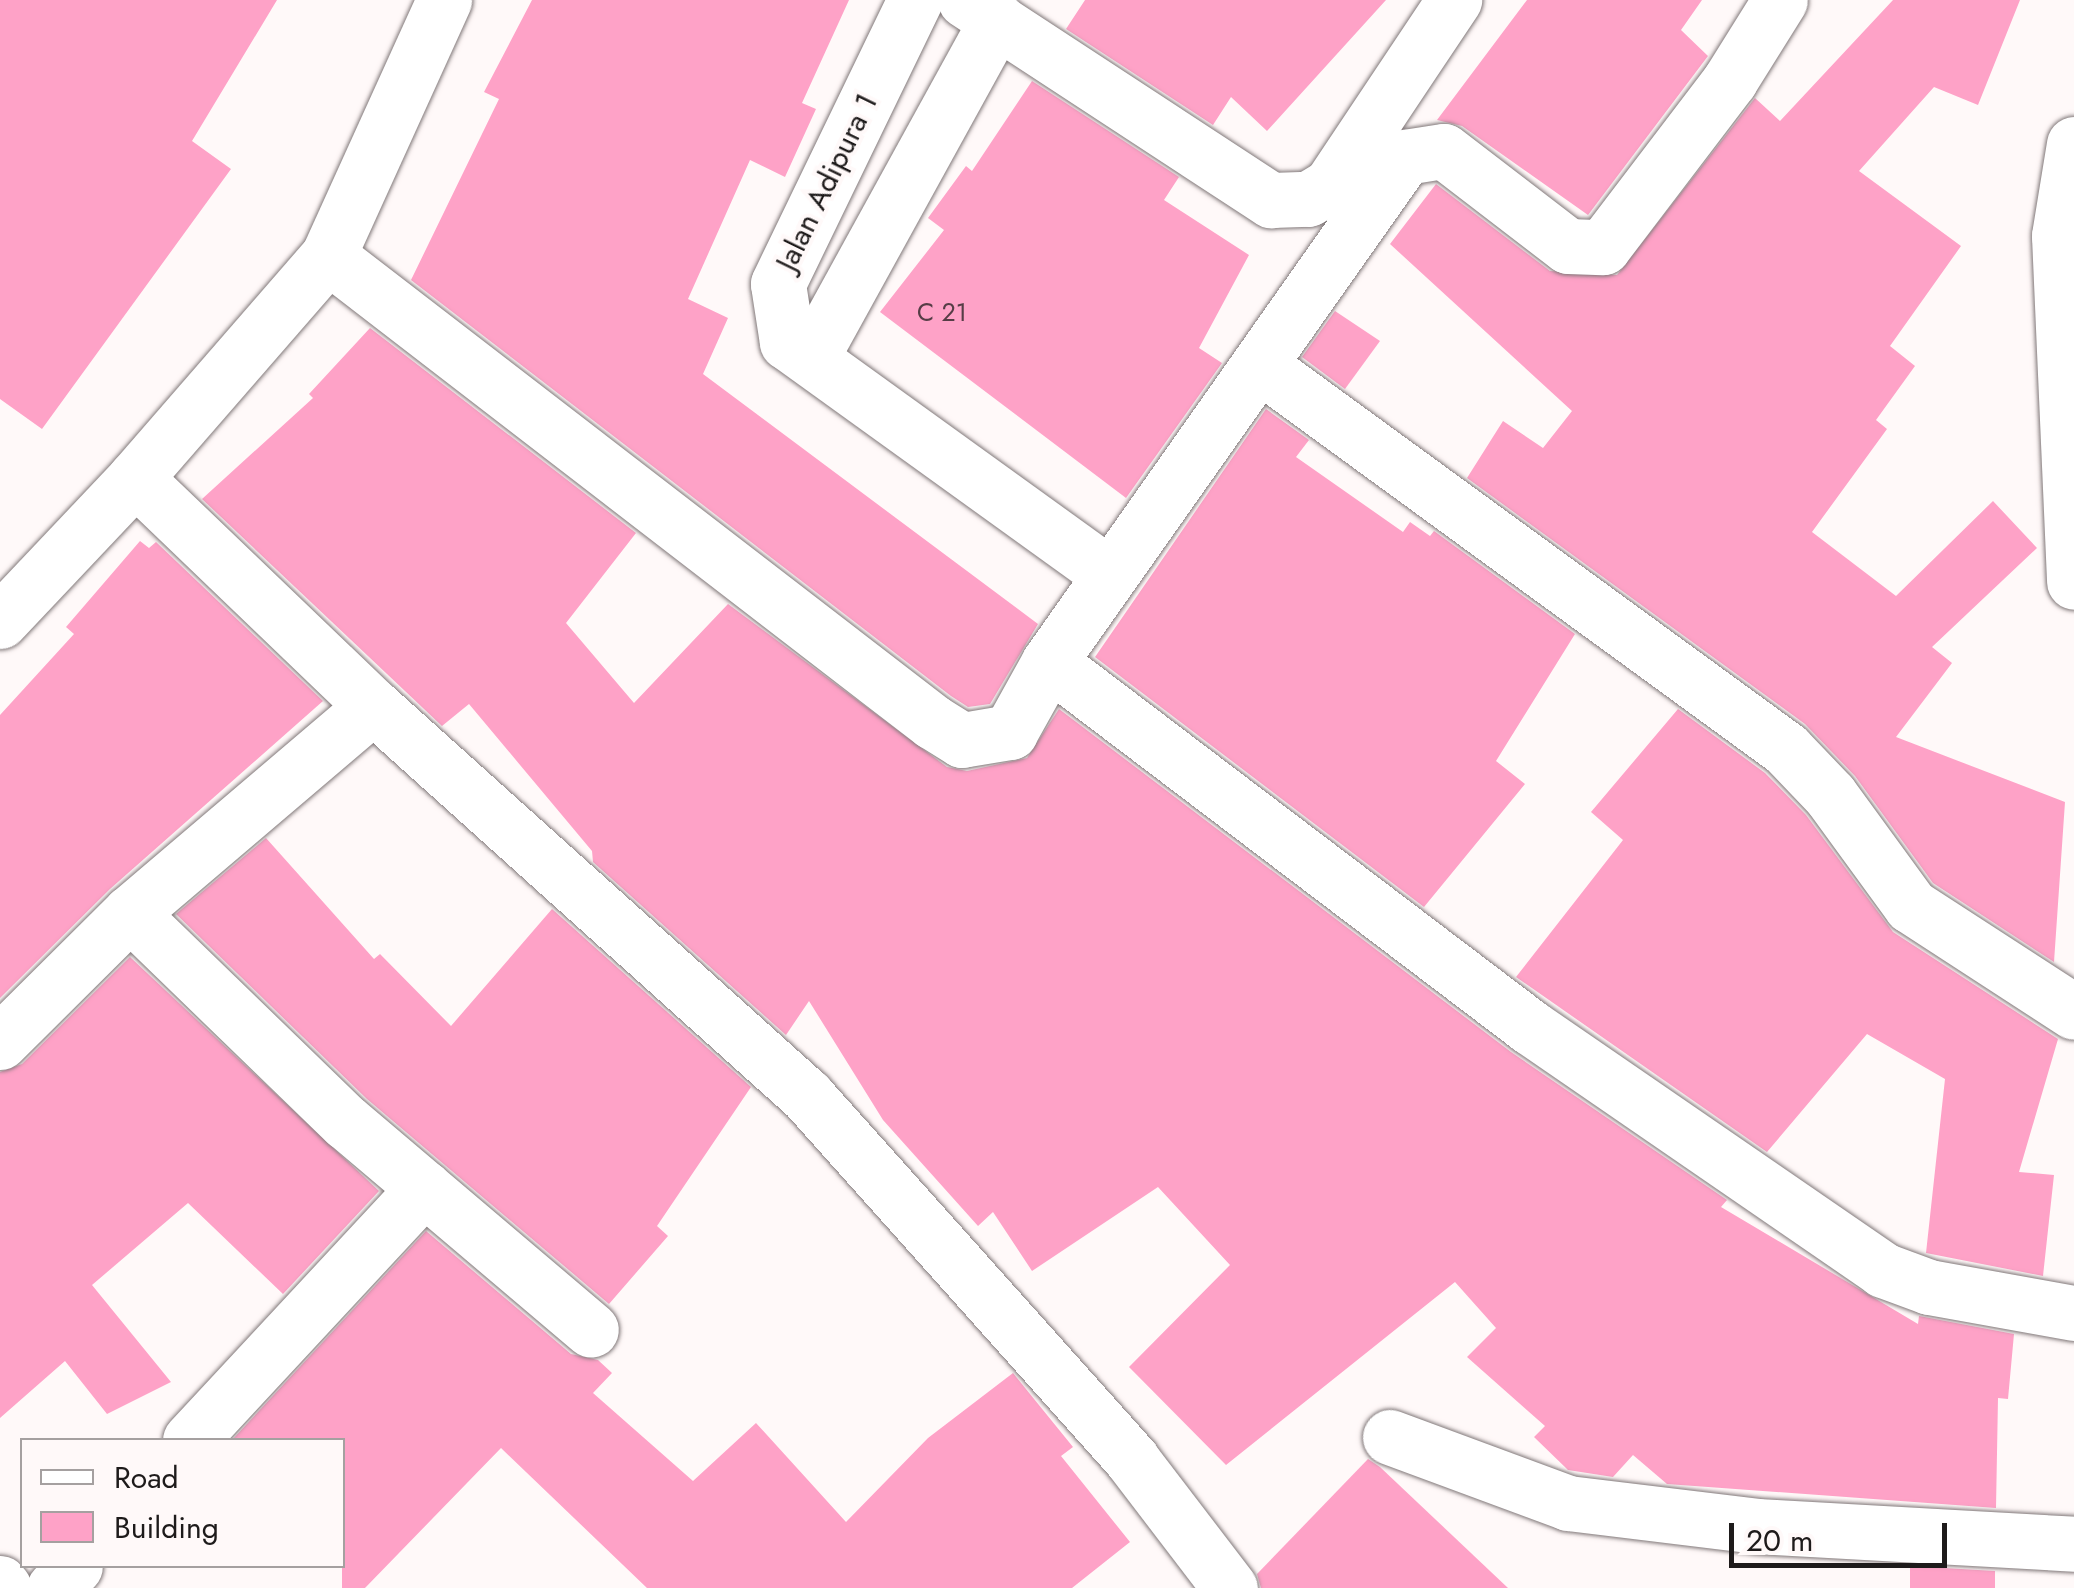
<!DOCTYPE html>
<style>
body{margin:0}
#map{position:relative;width:2074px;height:1588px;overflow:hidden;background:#fff9f9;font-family:Jost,sans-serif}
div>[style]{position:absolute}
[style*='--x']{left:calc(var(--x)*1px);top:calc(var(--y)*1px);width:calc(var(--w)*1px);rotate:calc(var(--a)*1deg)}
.building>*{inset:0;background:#fea2c7}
.roads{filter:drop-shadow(0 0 2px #817879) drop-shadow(0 0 2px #817879)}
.minor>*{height:55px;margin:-27.5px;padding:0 27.5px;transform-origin:27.5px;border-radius:27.5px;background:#fff}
span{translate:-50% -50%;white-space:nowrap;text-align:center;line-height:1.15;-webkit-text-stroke:8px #fff9f9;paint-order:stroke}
.number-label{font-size:25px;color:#563d46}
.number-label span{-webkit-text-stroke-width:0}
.street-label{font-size:30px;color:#1e1b1b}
.legend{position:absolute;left:20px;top:1438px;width:325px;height:130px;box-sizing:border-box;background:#fff9f9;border:2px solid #a5a0a0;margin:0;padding:12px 18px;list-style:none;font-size:30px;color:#1e1b1b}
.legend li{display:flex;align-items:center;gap:20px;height:50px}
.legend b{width:50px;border:2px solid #a5a0a0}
.scale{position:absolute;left:1729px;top:1523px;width:218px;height:45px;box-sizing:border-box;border:5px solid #1e1b1b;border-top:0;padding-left:12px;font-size:30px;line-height:35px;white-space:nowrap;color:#1e1b1b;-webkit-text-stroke:8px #fff9f9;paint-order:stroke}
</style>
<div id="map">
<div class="building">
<div style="clip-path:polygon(0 0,277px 0,192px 141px,231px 169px,42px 429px,0 399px)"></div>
<div style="clip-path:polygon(532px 0,849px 0,802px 103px,816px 109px,785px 177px,750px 160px,688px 299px,728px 318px,703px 374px,1038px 624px,990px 704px,968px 707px,951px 696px,411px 280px,499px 99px,484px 92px)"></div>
<div style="clip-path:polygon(1085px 0,1386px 0,1267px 131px,1231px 97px,1213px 125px,1066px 29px)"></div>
<div style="clip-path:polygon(1527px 0,1702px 0,1681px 30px,1708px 56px,1588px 215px,1462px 126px,1437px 120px)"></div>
<div style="clip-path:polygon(1893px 0,2020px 0,1978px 105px,1934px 87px,1859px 171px,1961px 246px,1890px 346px,1915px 366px,1876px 420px,1887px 429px,1812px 532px,1896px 596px,1993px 501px,2037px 548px,1932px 647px,1952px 663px,1896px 737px,2065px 802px,2054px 962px,1933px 883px,1855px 776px,1805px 724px,1467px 478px,1503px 421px,1543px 448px,1572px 411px,1390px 244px,1436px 184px,1550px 271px,1617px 275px,1755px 98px,1780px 121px)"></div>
<div style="clip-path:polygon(1032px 81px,1179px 177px,1164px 200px,1249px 255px,1199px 348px,1222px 363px,1126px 498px,880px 312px,944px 230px,928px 218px,966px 166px,972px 171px)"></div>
<div style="clip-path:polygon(1335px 311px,1380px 341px,1345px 389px,1302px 357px)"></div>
<div style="clip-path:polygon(370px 328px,636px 533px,566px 623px,634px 703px,728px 604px,947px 767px,967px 771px,1027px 758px,1059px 709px,1511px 1052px,1727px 1200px,1721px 1207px,1918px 1324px,1919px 1316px,2014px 1334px,2008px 1399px,1998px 1398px,1996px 1508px,1667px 1484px,1633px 1455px,1613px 1477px,1568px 1470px,1534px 1437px,1545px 1426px,1467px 1357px,1496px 1328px,1455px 1282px,1226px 1465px,1129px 1367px,1230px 1265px,1158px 1187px,1032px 1271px,993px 1212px,978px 1226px,883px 1120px,809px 1001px,786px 1035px,593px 862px,592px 851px,469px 704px,442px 726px,202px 499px,313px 398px,309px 394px)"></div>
<div style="clip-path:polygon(1266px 409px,1309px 440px,1296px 457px,1403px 532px,1410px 522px,1430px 536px,1434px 531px,1575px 634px,1496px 761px,1525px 784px,1424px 907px,1095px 657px)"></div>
<div style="clip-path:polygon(140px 541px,149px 548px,156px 542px,323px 701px,110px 889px,0 998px,0 715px,74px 634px,66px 627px)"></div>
<div style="clip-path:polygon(1678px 709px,1765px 773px,1806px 815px,1893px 932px,2058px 1039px,2019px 1172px,2054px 1175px,2043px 1276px,1926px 1253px,1945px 1079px,1867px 1034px,1767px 1152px,1516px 977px,1623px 840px,1591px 812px)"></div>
<div style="clip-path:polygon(266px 838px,374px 959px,380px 954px,451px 1026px,552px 909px,751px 1087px,657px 1226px,668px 1236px,609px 1304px,367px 1099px,176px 914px)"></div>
<div style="clip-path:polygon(130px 957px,379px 1191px,283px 1294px,188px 1203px,92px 1285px,171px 1382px,107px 1414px,65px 1361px,0 1418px,0 1072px,22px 1064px)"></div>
<div style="clip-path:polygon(426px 1231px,571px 1354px,598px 1360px,612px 1373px,593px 1393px,693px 1481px,756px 1423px,846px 1522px,928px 1438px,1013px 1373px,1073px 1447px,1061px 1456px,1130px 1542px,1072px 1588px,647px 1588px,501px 1448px,365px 1588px,342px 1588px,342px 1440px,232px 1440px)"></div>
<div style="clip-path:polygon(1368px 1459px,1380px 1467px,1508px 1588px,1261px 1588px,1257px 1574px)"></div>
<div style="clip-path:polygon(1910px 1566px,1995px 1571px,1995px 1588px,1910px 1588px)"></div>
</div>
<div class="roads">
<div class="minor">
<div style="--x:915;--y:0;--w:315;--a:115.8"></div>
<div style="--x:778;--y:284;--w:59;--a:81.2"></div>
<div style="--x:787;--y:342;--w:397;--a:35.8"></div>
<div style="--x:965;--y:0;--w:366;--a:33.2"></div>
<div style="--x:1271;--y:200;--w:37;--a:-2"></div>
<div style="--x:1308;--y:199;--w:26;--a:-31"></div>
<div style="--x:1330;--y:186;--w:224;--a:-56.3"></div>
<div style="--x:2074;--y:144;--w:93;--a:99.3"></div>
<div style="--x:2059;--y:236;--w:346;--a:87.5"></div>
<div style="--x:328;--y:256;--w:764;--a:37.61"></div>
<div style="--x:933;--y:722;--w:34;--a:32"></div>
<div style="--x:962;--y:740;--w:49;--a:-9.5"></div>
<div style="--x:1010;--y:732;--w:80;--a:-60.9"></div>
<div style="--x:1049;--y:662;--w:604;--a:37.19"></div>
<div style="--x:1530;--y:1027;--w:429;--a:34.5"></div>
<div style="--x:1883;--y:1270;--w:49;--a:20.3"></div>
<div style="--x:1929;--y:1287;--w:147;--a:10.2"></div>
<div style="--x:812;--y:356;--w:384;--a:-61.2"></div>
<div style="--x:1262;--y:367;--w:648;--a:36.09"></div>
<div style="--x:1786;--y:749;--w:64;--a:46.3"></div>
<div style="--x:1830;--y:795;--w:137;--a:53.9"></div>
<div style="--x:1911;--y:906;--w:194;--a:33"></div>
<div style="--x:135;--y:478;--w:330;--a:43.8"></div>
<div style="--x:373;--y:706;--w:583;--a:41.94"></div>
<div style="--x:807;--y:1096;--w:488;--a:48.2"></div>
<div style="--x:1132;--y:1460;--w:161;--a:52.6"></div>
<div style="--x:0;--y:621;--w:197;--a:-46.6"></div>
<div style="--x:135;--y:478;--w:294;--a:-49"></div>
<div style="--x:328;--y:256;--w:281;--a:-65.6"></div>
<div style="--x:1049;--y:662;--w:618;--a:-54.82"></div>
<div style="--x:1405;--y:157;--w:39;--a:-9"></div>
<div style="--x:1444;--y:151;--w:156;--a:37.5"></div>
<div style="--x:1568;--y:246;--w:35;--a:2"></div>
<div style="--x:1603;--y:247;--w:210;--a:-52.7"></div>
<div style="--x:1730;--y:80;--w:94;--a:-58"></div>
<div style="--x:130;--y:913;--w:301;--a:44.1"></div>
<div style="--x:346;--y:1122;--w:321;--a:40.3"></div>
<div style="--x:0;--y:1042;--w:183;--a:-44.8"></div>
<div style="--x:130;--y:913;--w:319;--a:-40.4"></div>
<div style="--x:1390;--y:1437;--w:190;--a:20.3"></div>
<div style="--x:1568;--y:1503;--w:190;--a:6.9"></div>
<div style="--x:1757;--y:1526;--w:318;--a:3.2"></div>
<div style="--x:190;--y:1440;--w:344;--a:-47.1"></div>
<div style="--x:0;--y:1583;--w:6;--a:51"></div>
<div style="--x:54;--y:1588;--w:30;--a:-46"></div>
</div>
</div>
<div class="number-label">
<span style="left:942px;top:312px">C 21</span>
</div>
<div class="street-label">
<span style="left:827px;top:182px;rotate:-64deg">Jalan Adipura 1</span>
</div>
<ul class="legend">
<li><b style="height:12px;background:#fff"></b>Road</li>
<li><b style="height:28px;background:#fea2c7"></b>Building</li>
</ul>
<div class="scale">20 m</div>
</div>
